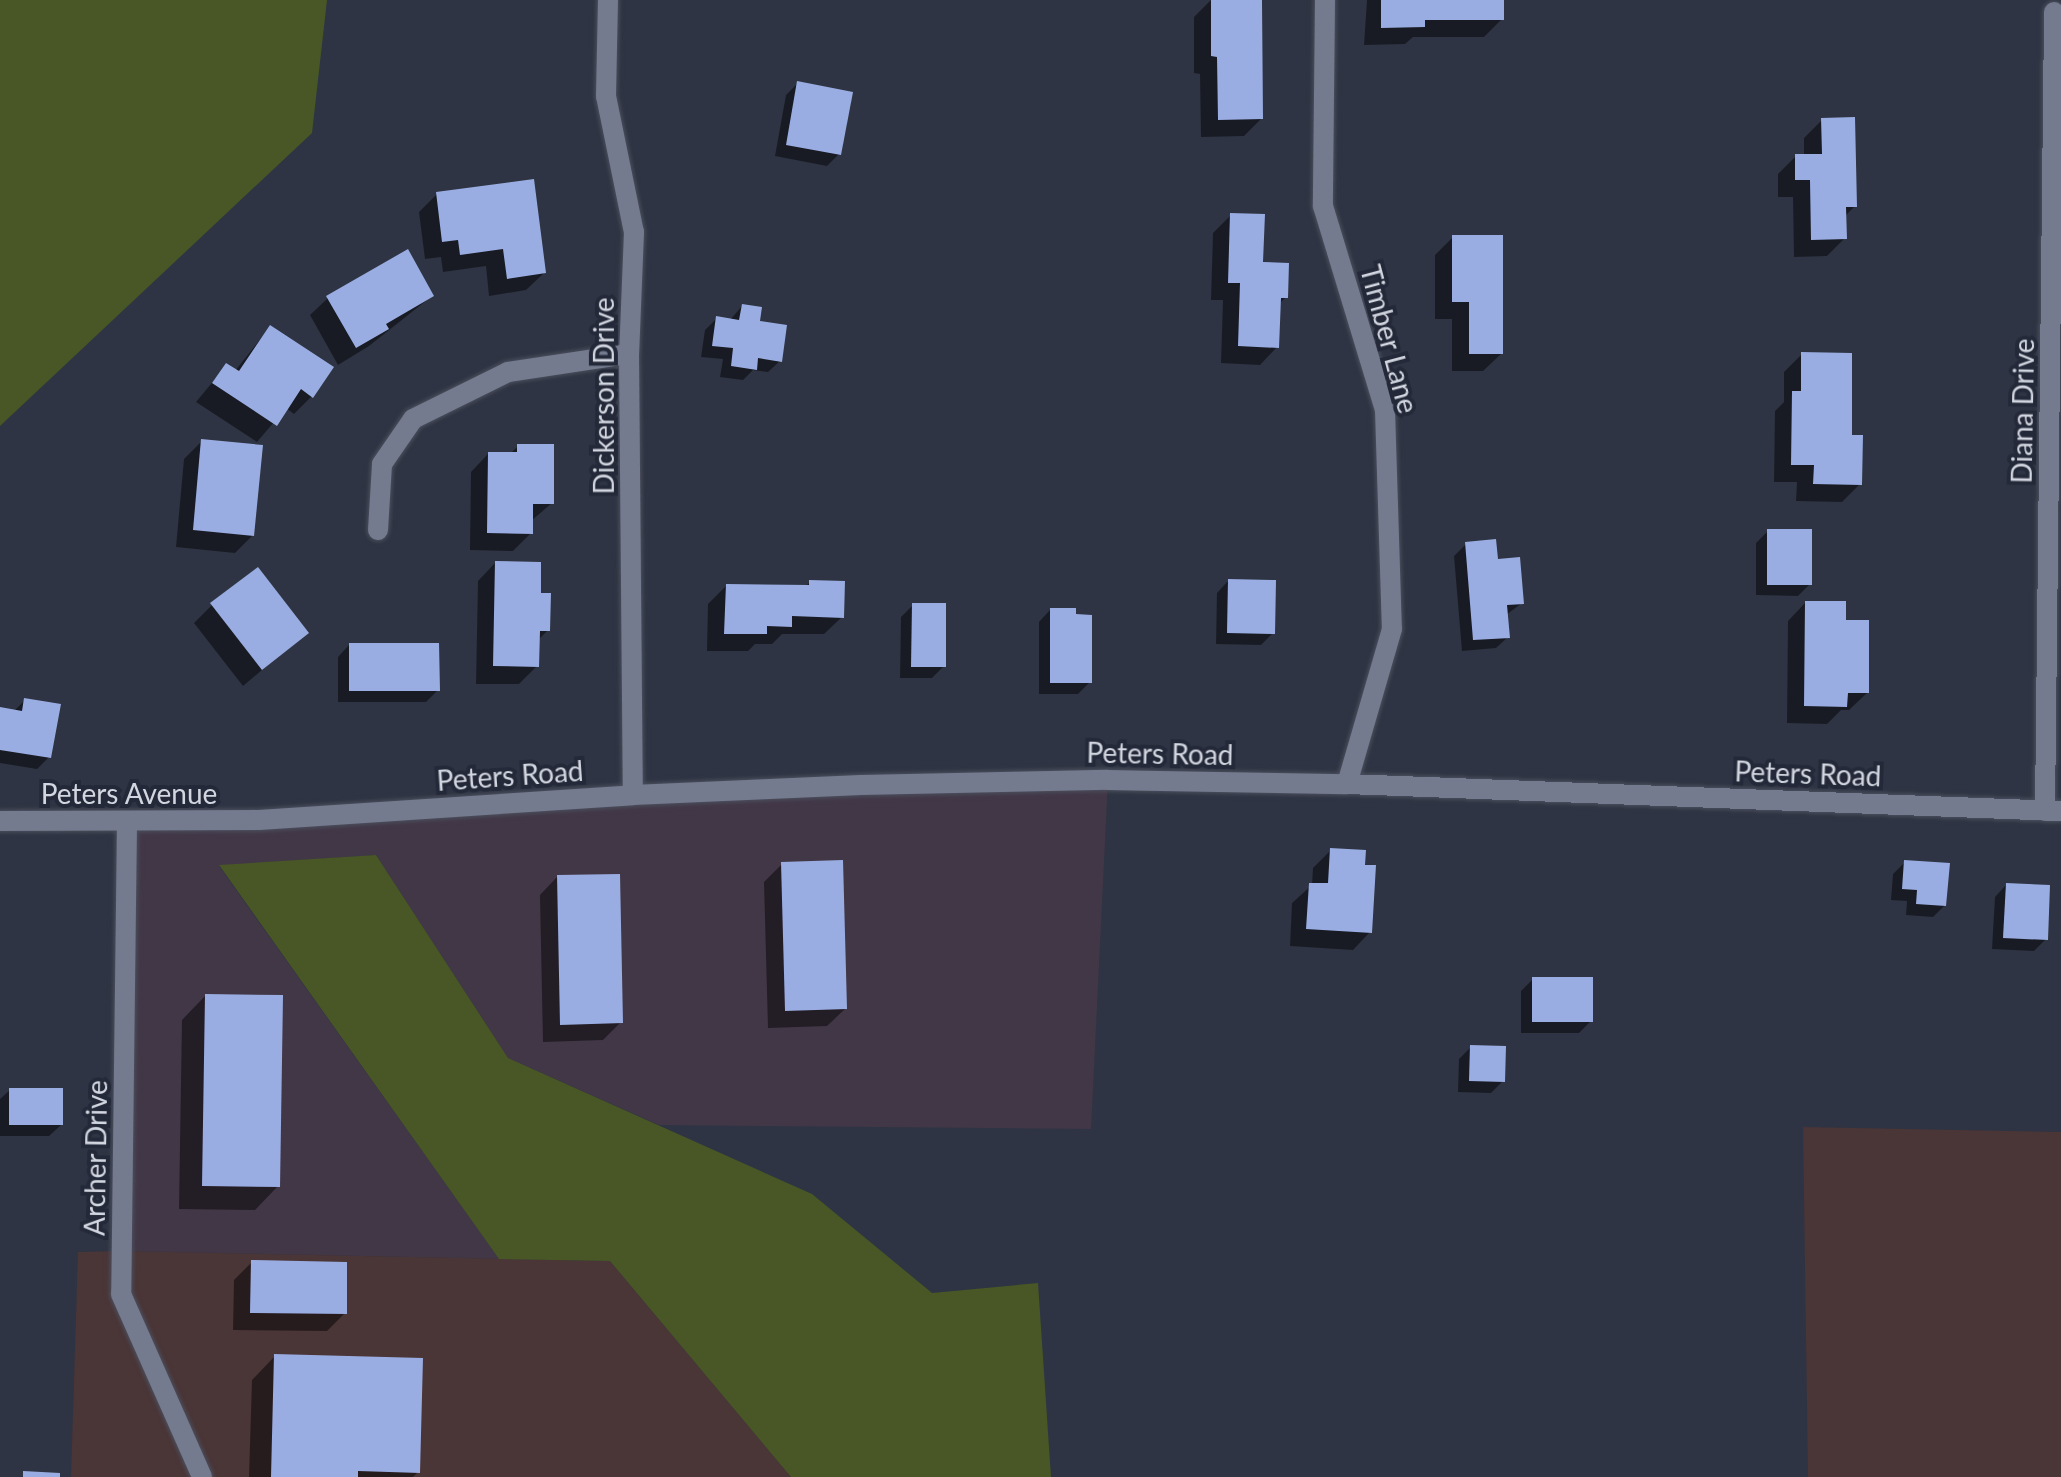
<!DOCTYPE html>
<style>
body{margin:0}
#map{position:relative;width:2061px;height:1477px;overflow:hidden;background:#2e3443;font-family:Lato,sans-serif}
div>[style]{position:absolute}
[style*='--x']{left:calc(var(--x)*1px);top:calc(var(--y)*1px);width:calc(var(--w)*1px);rotate:calc(var(--a)*1deg)}
.commercial>*{inset:0;background:#423747}
.industrial>*{inset:0;background:#4a3537}
.green>*{inset:0;background:#485725}
.shadow>*{inset:0;background:#0007}
.building>*{inset:0;background:#9aade2}
.roads{filter:drop-shadow(0 0 2px #4b4f5d) drop-shadow(0 0 2px #4b4f5d)}
.minor>*{height:20px;margin:-10px;padding:0 10px;transform-origin:10px;border-radius:10px;background:#757b8e}
span{translate:-50% -50%;white-space:nowrap;text-align:center;line-height:1.15;-webkit-text-stroke:8px #242939;paint-order:stroke}
.street-label{font-size:28px;color:#d2d6e0}
</style>
<div id="map">
<div class="commercial">
<div style="clip-path:polygon(1108px 780px,1091px 1129px,659px 1125px,508px 1058px,376px 855px,219px 866px,499px 1259px,121px 1251px,127px 822px)"></div>
</div>
<div class="industrial">
<div style="clip-path:polygon(1803px 1127px,2061px 1132px,2061px 1477px,1808px 1477px)"></div>
<div style="clip-path:polygon(121px 1251px,610px 1261px,791px 1477px,71px 1477px,78px 1252px)"></div>
</div>
<div class="green">
<div style="clip-path:polygon(0 0,327px 0,312px 133px,0 426px)"></div>
<div style="clip-path:polygon(376px 855px,508px 1058px,812px 1194px,932px 1293px,1038px 1283px,1051px 1477px,791px 1477px,610px 1261px,499px 1259px,219px 865px)"></div>
</div>
<div class="shadow">
<div style="clip-path:polygon(1211px 0,1260px 0,1261px 119px,1244px 136px,1201px 137px,1200px 74px,1194px 73px,1194px 17px)"></div>
<div style="clip-path:polygon(1367px 0,1502px 0,1502px 19px,1484px 37px,1413px 37px,1405px 44px,1364px 45px)"></div>
<div style="clip-path:polygon(798px 83px,839px 154px,827px 166px,775px 156px,786px 95px)"></div>
<div style="clip-path:polygon(1822px 120px,1855px 206px,1845px 216px,1845px 238px,1827px 256px,1794px 257px,1793px 197px,1778px 197px,1778px 174px,1796px 156px,1804px 156px,1804px 138px)"></div>
<div style="clip-path:polygon(437px 194px,544px 273px,526px 290px,489px 296px,486px 266px,443px 272px,441px 257px,425px 259px,419px 212px)"></div>
<div style="clip-path:polygon(1231px 215px,1286px 297px,1279px 304px,1277px 347px,1260px 365px,1221px 363px,1223px 300px,1211px 300px,1213px 233px)"></div>
<div style="clip-path:polygon(1453px 237px,1501px 354px,1483px 371px,1452px 371px,1452px 319px,1435px 319px,1435px 255px)"></div>
<div style="clip-path:polygon(432px 296px,369px 346px,338px 365px,310px 315px,328px 298px)"></div>
<div style="clip-path:polygon(742px 306px,758px 323px,780px 361px,768px 372px,753px 370px,743px 380px,720px 377px,723px 359px,701px 357px,705px 330px,716px 319px,730px 320px)"></div>
<div style="clip-path:polygon(270px 327px,312px 396px,294px 414px,286px 408px,257px 442px,196px 402px,226px 366px,235px 371px)"></div>
<div style="clip-path:polygon(1802px 354px,1850px 437px,1860px 484px,1842px 502px,1796px 501px,1797px 482px,1774px 482px,1775px 411px,1784px 402px,1784px 372px)"></div>
<div style="clip-path:polygon(202px 441px,253px 535px,235px 553px,176px 547px,184px 459px)"></div>
<div style="clip-path:polygon(518px 446px,552px 503px,531px 521px,531px 533px,513px 551px,470px 550px,471px 472px,488px 454px,510px 454px)"></div>
<div style="clip-path:polygon(1768px 531px,1810px 584px,1798px 596px,1756px 595px,1756px 543px)"></div>
<div style="clip-path:polygon(1466px 544px,1497px 561px,1522px 603px,1506px 615px,1508px 637px,1496px 648px,1462px 651px,1454px 556px)"></div>
<div style="clip-path:polygon(495px 563px,539px 595px,548px 630px,537px 641px,537px 666px,519px 684px,476px 684px,478px 581px)"></div>
<div style="clip-path:polygon(1228px 581px,1273px 633px,1261px 645px,1216px 644px,1217px 593px)"></div>
<div style="clip-path:polygon(810px 582px,842px 617px,824px 634px,782px 634px,772px 644px,755px 644px,748px 651px,707px 651px,708px 604px,726px 586px,805px 587px)"></div>
<div style="clip-path:polygon(1805px 603px,1844px 622px,1867px 693px,1849px 710px,1841px 710px,1827px 724px,1787px 723px,1788px 621px)"></div>
<div style="clip-path:polygon(212px 605px,306px 633px,243px 686px,194px 623px)"></div>
<div style="clip-path:polygon(913px 605px,944px 666px,932px 678px,900px 678px,901px 617px)"></div>
<div style="clip-path:polygon(1050px 610px,1090px 682px,1078px 694px,1039px 694px,1039px 622px)"></div>
<div style="clip-path:polygon(349px 645px,438px 690px,426px 702px,338px 702px,338px 657px)"></div>
<div style="clip-path:polygon(25px 700px,49px 757px,37px 769px,0 763px,0 709px,13px 712px)"></div>
<div style="clip-path:polygon(1331px 850px,1370px 932px,1353px 950px,1290px 946px,1292px 903px,1312px 885px,1313px 868px)"></div>
<div style="clip-path:polygon(1905px 862px,1945px 905px,1933px 917px,1906px 915px,1907px 901px,1891px 900px,1893px 874px)"></div>
<div style="clip-path:polygon(782px 864px,845px 1009px,827px 1026px,768px 1028px,764px 882px)"></div>
<div style="clip-path:polygon(557px 877px,621px 1022px,603px 1040px,543px 1042px,540px 895px)"></div>
<div style="clip-path:polygon(2006px 885px,2046px 939px,2034px 951px,1992px 949px,1995px 897px)"></div>
<div style="clip-path:polygon(1533px 979px,1591px 1021px,1579px 1033px,1521px 1033px,1521px 991px)"></div>
<div style="clip-path:polygon(205px 996px,278px 1186px,255px 1210px,179px 1209px,182px 1020px)"></div>
<div style="clip-path:polygon(1471px 1047px,1503px 1081px,1491px 1093px,1458px 1092px,1459px 1059px)"></div>
<div style="clip-path:polygon(10px 1090px,61px 1125px,49px 1136px,0 1136px,0 1099px)"></div>
<div style="clip-path:polygon(252px 1262px,345px 1313px,327px 1331px,233px 1330px,234px 1280px)"></div>
<div style="clip-path:polygon(275px 1356px,418px 1472px,413px 1477px,249px 1477px,252px 1380px)"></div>
</div>
<div class="building">
<div style="clip-path:polygon(1211px 0,1262px 0,1263px 119px,1218px 120px,1217px 57px,1211px 56px)"></div>
<div style="clip-path:polygon(1381px 0,1504px 0,1504px 20px,1425px 20px,1425px 27px,1381px 28px)"></div>
<div style="clip-path:polygon(797px 81px,853px 92px,841px 155px,786px 145px)"></div>
<div style="clip-path:polygon(1855px 117px,1857px 207px,1846px 207px,1847px 239px,1811px 240px,1810px 180px,1795px 180px,1795px 154px,1822px 154px,1821px 118px)"></div>
<div style="clip-path:polygon(534px 179px,546px 273px,507px 279px,503px 249px,460px 255px,458px 240px,442px 242px,436px 192px)"></div>
<div style="clip-path:polygon(1230px 213px,1265px 214px,1263px 262px,1289px 263px,1288px 298px,1281px 298px,1279px 348px,1238px 346px,1240px 283px,1228px 283px)"></div>
<div style="clip-path:polygon(1452px 235px,1503px 235px,1503px 354px,1469px 354px,1469px 302px,1452px 302px)"></div>
<div style="clip-path:polygon(408px 249px,434px 296px,386px 324px,389px 329px,356px 348px,326px 296px)"></div>
<div style="clip-path:polygon(742px 304px,762px 307px,760px 321px,787px 325px,782px 362px,758px 358px,757px 370px,731px 366px,733px 348px,712px 346px,716px 316px,739px 320px)"></div>
<div style="clip-path:polygon(270px 325px,334px 367px,313px 398px,301px 389px,277px 426px,212px 383px,226px 363px,239px 371px)"></div>
<div style="clip-path:polygon(1801px 352px,1852px 353px,1852px 435px,1863px 435px,1862px 485px,1813px 484px,1814px 465px,1791px 465px,1792px 391px,1801px 391px)"></div>
<div style="clip-path:polygon(201px 439px,263px 445px,254px 536px,193px 530px)"></div>
<div style="clip-path:polygon(517px 444px,554px 444px,554px 504px,533px 504px,533px 534px,487px 533px,488px 452px,517px 452px)"></div>
<div style="clip-path:polygon(1767px 529px,1812px 529px,1812px 585px,1767px 585px)"></div>
<div style="clip-path:polygon(1496px 539px,1498px 559px,1520px 557px,1524px 604px,1507px 605px,1510px 638px,1473px 640px,1465px 542px)"></div>
<div style="clip-path:polygon(495px 561px,541px 562px,541px 593px,551px 593px,550px 631px,540px 631px,539px 667px,493px 666px)"></div>
<div style="clip-path:polygon(258px 567px,309px 633px,262px 670px,210px 603px)"></div>
<div style="clip-path:polygon(1228px 579px,1276px 580px,1275px 634px,1227px 633px)"></div>
<div style="clip-path:polygon(809px 580px,845px 581px,844px 618px,792px 616px,792px 627px,767px 626px,767px 634px,724px 634px,726px 584px,809px 585px)"></div>
<div style="clip-path:polygon(1805px 601px,1846px 601px,1846px 620px,1869px 620px,1869px 693px,1848px 693px,1847px 707px,1804px 706px)"></div>
<div style="clip-path:polygon(912px 603px,946px 603px,946px 667px,911px 667px)"></div>
<div style="clip-path:polygon(1050px 608px,1076px 608px,1076px 614px,1092px 615px,1092px 683px,1050px 683px)"></div>
<div style="clip-path:polygon(349px 643px,439px 643px,440px 691px,349px 691px)"></div>
<div style="clip-path:polygon(24px 698px,61px 704px,51px 758px,0 750px,0 707px,22px 711px)"></div>
<div style="clip-path:polygon(1330px 848px,1366px 850px,1365px 865px,1376px 865px,1372px 933px,1306px 929px,1309px 883px,1328px 883px)"></div>
<div style="clip-path:polygon(843px 860px,847px 1009px,785px 1011px,781px 862px)"></div>
<div style="clip-path:polygon(1904px 860px,1950px 863px,1946px 906px,1916px 904px,1917px 890px,1902px 889px)"></div>
<div style="clip-path:polygon(620px 874px,623px 1023px,560px 1025px,557px 875px)"></div>
<div style="clip-path:polygon(2006px 883px,2050px 885px,2048px 940px,2003px 938px)"></div>
<div style="clip-path:polygon(1532px 977px,1593px 977px,1593px 1022px,1532px 1022px)"></div>
<div style="clip-path:polygon(205px 994px,283px 995px,280px 1187px,202px 1186px)"></div>
<div style="clip-path:polygon(1470px 1045px,1506px 1046px,1505px 1082px,1469px 1081px)"></div>
<div style="clip-path:polygon(9px 1088px,63px 1088px,63px 1125px,9px 1125px)"></div>
<div style="clip-path:polygon(251px 1260px,347px 1262px,347px 1314px,250px 1313px)"></div>
<div style="clip-path:polygon(274px 1354px,423px 1358px,420px 1473px,358px 1471px,358px 1477px,271px 1477px)"></div>
<div style="clip-path:polygon(23px 1471px,60px 1473px,60px 1477px,23px 1477px)"></div>
</div>
<div class="roads">
<div class="minor">
<div style="--x:608;--y:0;--w:96;--a:91.2"></div>
<div style="--x:606;--y:96;--w:139;--a:78.4"></div>
<div style="--x:634;--y:232;--w:122;--a:92.3"></div>
<div style="--x:629;--y:354;--w:441;--a:89.5"></div>
<div style="--x:1325;--y:0;--w:206;--a:90.6"></div>
<div style="--x:1323;--y:206;--w:213;--a:73.1"></div>
<div style="--x:1385;--y:410;--w:219;--a:88.2"></div>
<div style="--x:1392;--y:629;--w:161;--a:106.2"></div>
<div style="--x:378;--y:530;--w:66;--a:-86.5"></div>
<div style="--x:382;--y:464;--w:55;--a:-55.4"></div>
<div style="--x:413;--y:419;--w:106;--a:-26.3"></div>
<div style="--x:508;--y:372;--w:122;--a:-8.5"></div>
<div style="--x:2045;--y:811;--w:799;--a:-89.35"></div>
<div style="--x:0;--y:821;--w:259;--a:-0.2"></div>
<div style="--x:259;--y:820;--w:375;--a:-3.8"></div>
<div style="--x:633;--y:795;--w:228;--a:-2.5"></div>
<div style="--x:861;--y:785;--w:247;--a:-1.2"></div>
<div style="--x:1108;--y:780;--w:239;--a:1"></div>
<div style="--x:1347;--y:784;--w:715;--a:2.17"></div>
<div style="--x:127;--y:822;--w:472;--a:90.7"></div>
<div style="--x:121;--y:1294;--w:200;--a:66.1"></div>
</div>
</div>
<div class="street-label">
<span style="left:1390px;top:339px;rotate:75deg">Timber Lane</span>
<span style="left:603px;top:396px;rotate:-90deg">Dickerson Drive</span>
<span style="left:2022px;top:411px;rotate:-89deg">Diana Drive</span>
<span style="left:1160px;top:753px;rotate:1deg">Peters Road</span>
<span style="left:1808px;top:773px;rotate:2deg">Peters Road</span>
<span style="left:510px;top:775px;rotate:-4deg">Peters Road</span>
<span style="left:129px;top:793px">Peters Avenue</span>
<span style="left:95px;top:1158px;rotate:-89deg">Archer Drive</span>
</div>
</div>
